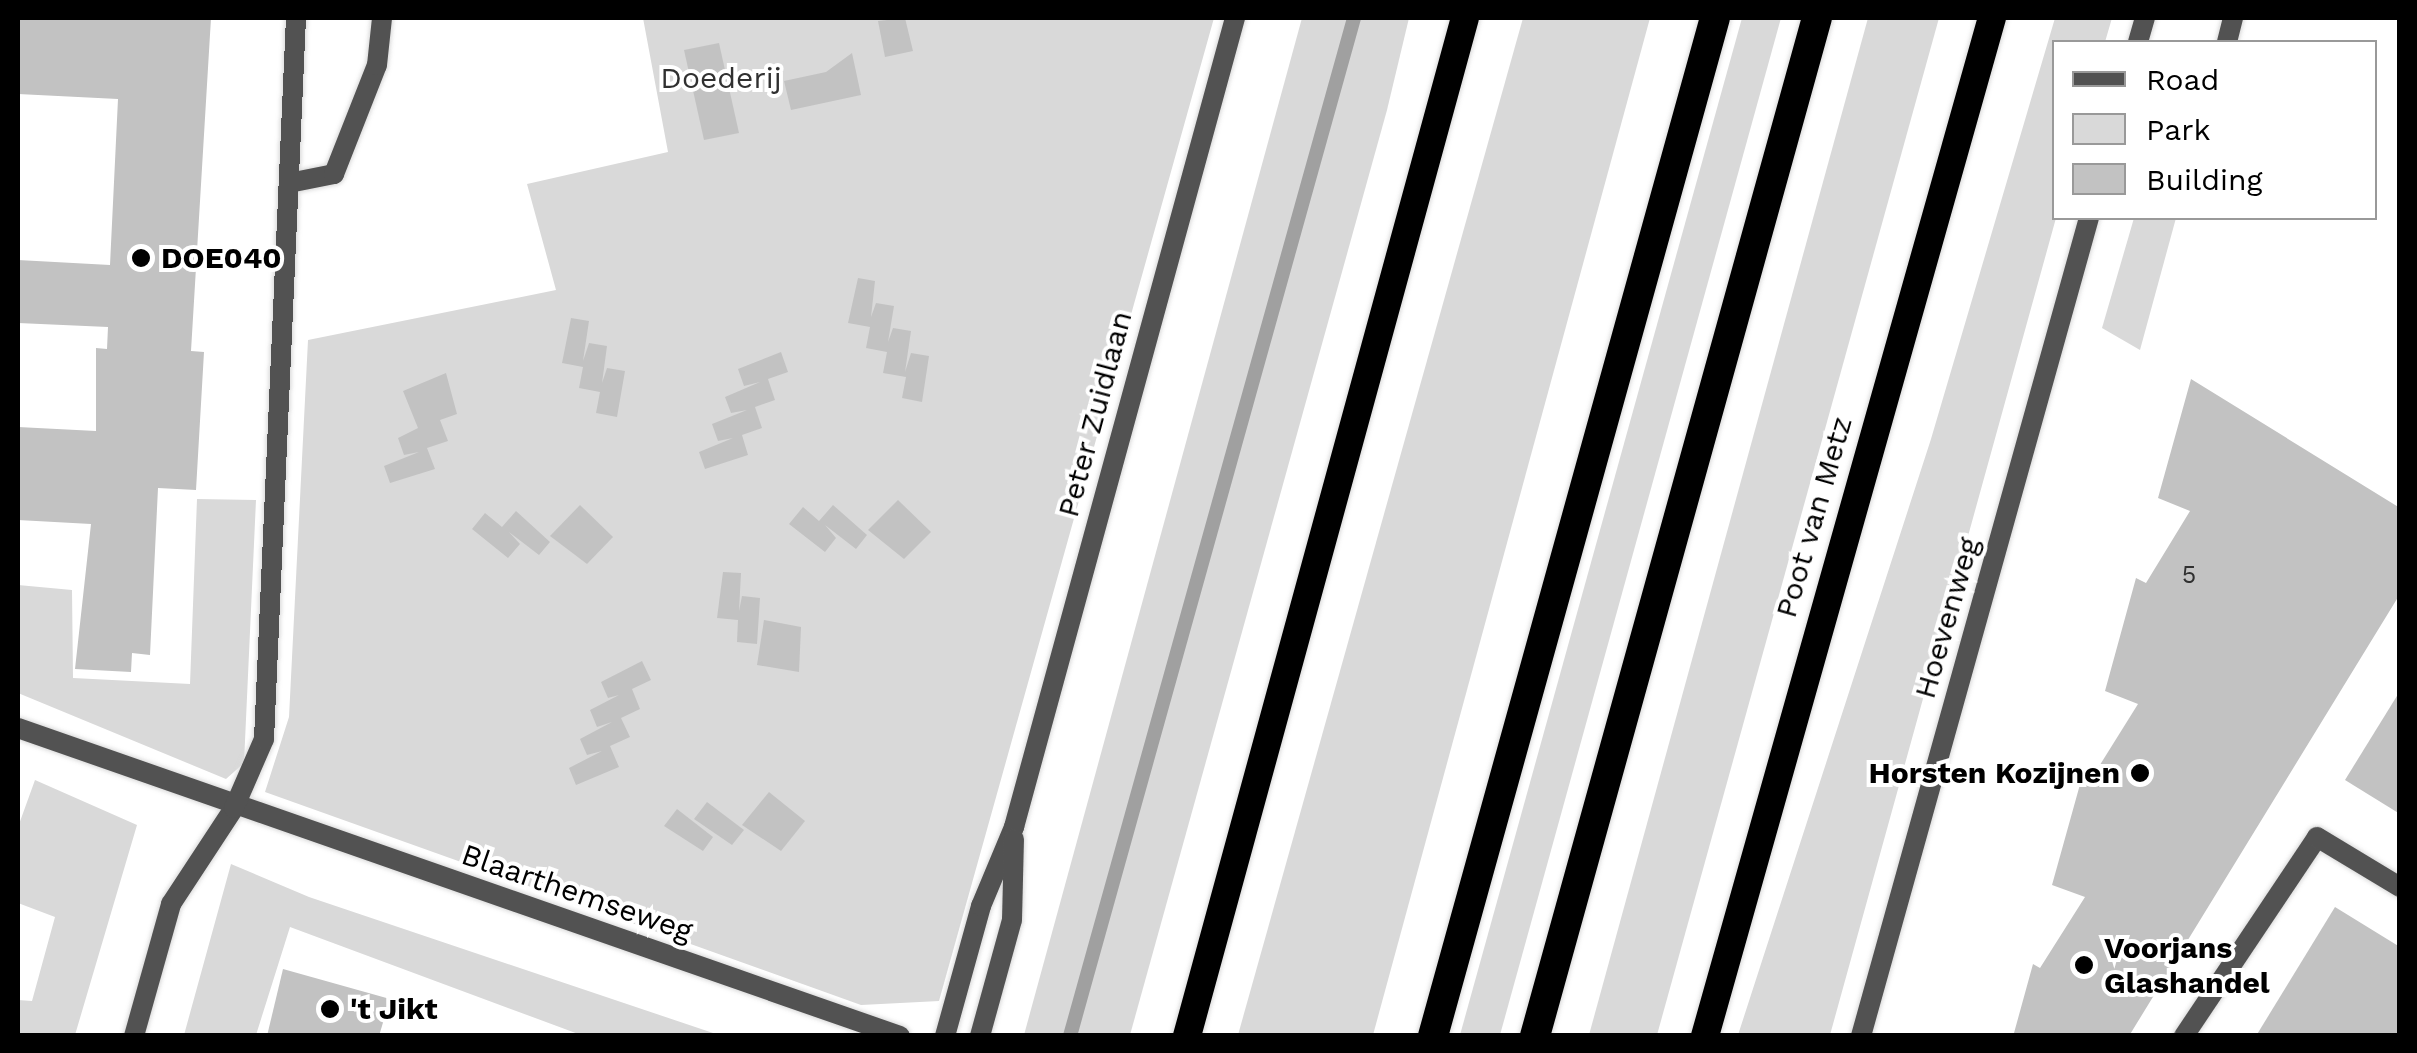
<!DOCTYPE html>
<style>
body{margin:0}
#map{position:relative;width:2417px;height:1053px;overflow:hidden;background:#fff;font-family:"Work Sans",sans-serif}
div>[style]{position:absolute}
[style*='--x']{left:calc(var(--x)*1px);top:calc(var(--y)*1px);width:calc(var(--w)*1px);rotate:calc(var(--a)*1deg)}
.green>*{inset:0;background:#d9d9d9}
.stream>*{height:14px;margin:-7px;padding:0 7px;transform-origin:7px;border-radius:7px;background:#a0a0a0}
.building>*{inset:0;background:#c2c2c2}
.roads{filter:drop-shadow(0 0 2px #dbdbdb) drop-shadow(0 0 2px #dbdbdb)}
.service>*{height:20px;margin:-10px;padding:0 10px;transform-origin:10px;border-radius:10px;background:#525252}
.minor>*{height:20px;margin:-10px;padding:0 10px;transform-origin:10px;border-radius:10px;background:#525252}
.tertiary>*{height:20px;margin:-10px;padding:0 10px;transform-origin:10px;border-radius:10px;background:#525252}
.trunk>*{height:28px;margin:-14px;padding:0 14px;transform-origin:14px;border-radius:14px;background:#000}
.motorway>*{height:30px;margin:-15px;padding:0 15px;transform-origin:15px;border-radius:15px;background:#000}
.dots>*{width:28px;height:28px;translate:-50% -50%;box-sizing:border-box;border:5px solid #fff;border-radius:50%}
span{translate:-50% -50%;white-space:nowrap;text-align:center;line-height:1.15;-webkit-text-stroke:8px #fff;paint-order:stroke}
.number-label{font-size:25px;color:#303030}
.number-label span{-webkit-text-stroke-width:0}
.park-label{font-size:30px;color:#303030}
.poi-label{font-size:30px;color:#000;font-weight:700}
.left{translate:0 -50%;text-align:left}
.right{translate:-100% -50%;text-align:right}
.street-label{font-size:30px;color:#000}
.frame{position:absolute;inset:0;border:20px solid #000;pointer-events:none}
.legend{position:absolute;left:2052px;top:40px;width:325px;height:180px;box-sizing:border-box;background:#fff;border:2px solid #999;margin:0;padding:12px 18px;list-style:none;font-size:30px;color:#000}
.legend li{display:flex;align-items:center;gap:20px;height:50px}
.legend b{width:50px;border:2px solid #999}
</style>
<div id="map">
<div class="green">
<div style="clip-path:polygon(643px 18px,1214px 18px,939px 1001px,861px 1005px,265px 792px,289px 717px,308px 340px,556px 290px,527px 184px,668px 152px)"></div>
<div style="clip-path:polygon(1302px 18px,1409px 18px,1387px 110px,1130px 1035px,1024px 1035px)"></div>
<div style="clip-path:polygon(1523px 18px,1650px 18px,1373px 1035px,1238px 1035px)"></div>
<div style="clip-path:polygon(1742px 18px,1781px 18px,1500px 1035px,1460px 1035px)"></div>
<div style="clip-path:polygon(1868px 18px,1939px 18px,1657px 1035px,1589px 1035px)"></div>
<div style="clip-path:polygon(2055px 18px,2112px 18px,2105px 42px,2054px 42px,2056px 218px,1830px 1035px,1738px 1035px,1931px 439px)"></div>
<div style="clip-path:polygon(2134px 218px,2176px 218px,2140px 350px,2102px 328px)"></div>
<div style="clip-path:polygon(197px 499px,256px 500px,244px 763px,226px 779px,18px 693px,18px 585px,72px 590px,73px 678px,190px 684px)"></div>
<div style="clip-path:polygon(35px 780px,137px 825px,75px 1035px,18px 1035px,18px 1000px,32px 1001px,55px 917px,18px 903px,18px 827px)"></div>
<div style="clip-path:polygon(231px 864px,309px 897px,719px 1035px,581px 1035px,290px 927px,256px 1035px,184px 1035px)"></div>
</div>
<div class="stream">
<div style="--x:1070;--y:1036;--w:1057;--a:-74.41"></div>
</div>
<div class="building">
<div style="clip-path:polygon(18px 18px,211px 18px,191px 351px,204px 352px,196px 490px,158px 488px,150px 655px,132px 653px,131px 672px,75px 669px,91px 524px,18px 520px,18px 427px,96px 431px,96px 348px,107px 349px,108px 327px,18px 323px,18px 260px,110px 265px,118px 99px,18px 94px)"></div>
<div style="clip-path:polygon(905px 18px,913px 51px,885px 57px,878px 21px)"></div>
<div style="clip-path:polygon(719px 43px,739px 133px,704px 140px,684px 50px)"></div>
<div style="clip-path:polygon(852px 53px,861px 95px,791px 110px,784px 81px,826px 72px)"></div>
<div style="clip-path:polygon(858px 278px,875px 281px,871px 317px,876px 303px,894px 306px,888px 342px,893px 328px,911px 331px,905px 372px,911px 353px,929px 356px,922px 402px,902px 398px,906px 377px,883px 373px,887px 352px,866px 348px,870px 327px,848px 323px)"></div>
<div style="clip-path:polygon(571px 318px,589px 321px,583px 361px,589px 343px,607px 346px,602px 383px,607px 368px,625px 371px,617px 417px,596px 413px,600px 392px,579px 388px,583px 367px,562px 363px)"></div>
<div style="clip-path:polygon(781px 352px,788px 372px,768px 379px,775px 400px,755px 407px,762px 428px,742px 435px,748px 455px,705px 469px,699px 452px,733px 438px,718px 441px,712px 424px,747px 410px,731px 413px,725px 397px,760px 382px,744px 386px,738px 369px)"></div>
<div style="clip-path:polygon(446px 373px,457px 414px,440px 420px,448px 441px,427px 448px,435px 469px,390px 483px,384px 466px,419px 452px,404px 455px,398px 438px,418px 428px,403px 391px)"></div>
<div style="clip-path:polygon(2191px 379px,2400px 508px,2400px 594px,2129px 1036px,2024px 1036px,2014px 1033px,2033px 964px,2040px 968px,2085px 897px,2052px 885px,2084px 770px,2093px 776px,2138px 704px,2105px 691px,2136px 578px,2146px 583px,2190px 511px,2158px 498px)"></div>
<div style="clip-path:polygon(898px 500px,931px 532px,904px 559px,868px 530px)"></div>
<div style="clip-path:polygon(580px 505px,613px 537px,587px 564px,550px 536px)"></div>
<div style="clip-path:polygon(833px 505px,867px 535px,856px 549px,825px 525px,836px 538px,825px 552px,789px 524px,803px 507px,819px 521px)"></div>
<div style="clip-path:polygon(516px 511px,550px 542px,539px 555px,509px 532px,520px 544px,508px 558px,472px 529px,485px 513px,502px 527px)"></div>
<div style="clip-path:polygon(723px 572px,741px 573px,739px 611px,742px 596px,760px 598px,757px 644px,737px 642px,738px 620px,717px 618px)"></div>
<div style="clip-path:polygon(764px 620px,801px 627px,799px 672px,757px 665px)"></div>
<div style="clip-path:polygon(642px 661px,651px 680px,632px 689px,640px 709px,621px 718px,630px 737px,610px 746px,619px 767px,576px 785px,569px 768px,602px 751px,587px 755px,580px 739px,612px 722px,597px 727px,590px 710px,619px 695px,608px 698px,601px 682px)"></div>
<div style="clip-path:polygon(2400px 691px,2400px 814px,2345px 780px)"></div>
<div style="clip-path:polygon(769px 792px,805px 821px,781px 851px,742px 825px)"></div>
<div style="clip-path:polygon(707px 802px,744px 830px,732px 845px,694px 819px)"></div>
<div style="clip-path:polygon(677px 809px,713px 837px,703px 851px,664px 826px)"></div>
<div style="clip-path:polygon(2335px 907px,2400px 947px,2400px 1036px,2256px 1036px)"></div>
<div style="clip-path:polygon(283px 969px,390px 999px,379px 1036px,267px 1036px)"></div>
</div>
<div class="roads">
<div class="service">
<div style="--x:2227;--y:42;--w:25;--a:-76"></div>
<div style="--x:134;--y:1036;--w:137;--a:-74.3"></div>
<div style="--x:171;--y:904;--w:115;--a:-56.7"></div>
<div style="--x:2184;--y:1036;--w:239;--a:-56.2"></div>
<div style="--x:2317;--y:837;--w:97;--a:31.1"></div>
</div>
<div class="minor">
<div style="--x:2138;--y:42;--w:25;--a:-74"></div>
<div style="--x:289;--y:183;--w:46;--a:-11.3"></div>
<div style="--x:334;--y:174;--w:117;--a:-68.5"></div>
<div style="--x:377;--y:65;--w:47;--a:-83.9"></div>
<div style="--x:18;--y:728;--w:934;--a:19.25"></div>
<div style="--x:234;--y:808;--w:75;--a:-66.5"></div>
<div style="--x:264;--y:739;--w:722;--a:-87.46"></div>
<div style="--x:1861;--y:1036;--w:849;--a:-74.43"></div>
</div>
<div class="tertiary">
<div style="--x:945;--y:1036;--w:135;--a:-74.5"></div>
<div style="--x:981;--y:906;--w:86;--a:-67.3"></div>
<div style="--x:1014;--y:827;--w:839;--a:-74.72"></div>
<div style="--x:980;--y:1036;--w:120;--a:-74.6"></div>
<div style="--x:1012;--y:920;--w:81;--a:-88.6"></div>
</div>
<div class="trunk">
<div style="--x:1187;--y:1036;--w:1055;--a:-74.73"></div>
<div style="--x:1705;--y:1036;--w:1058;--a:-74.26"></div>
</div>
<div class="motorway">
<div style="--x:1433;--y:1036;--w:1056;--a:-74.52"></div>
<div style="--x:1535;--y:1036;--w:1056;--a:-74.52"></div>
</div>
</div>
<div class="dots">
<div style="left:141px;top:258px;background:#000"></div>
<div style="left:2140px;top:773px;background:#000"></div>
<div style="left:2084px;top:965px;background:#000"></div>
<div style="left:330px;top:1009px;background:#000"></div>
</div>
<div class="number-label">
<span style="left:2189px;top:575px">5</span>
</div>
<div class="park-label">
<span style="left:721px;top:78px">Doederij</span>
</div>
<div class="poi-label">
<span class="left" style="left:161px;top:258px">DOE040</span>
<span class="right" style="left:2120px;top:773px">Horsten Kozijnen</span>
<span class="left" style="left:2104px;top:965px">Voorjans<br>Glashandel</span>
<span class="left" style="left:350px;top:1009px">'t Jikt</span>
</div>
<div class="street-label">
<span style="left:1095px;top:414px;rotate:-75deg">Peter Zuidlaan</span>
<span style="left:1814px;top:517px;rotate:-74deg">Poot van Metz</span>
<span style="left:1947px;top:618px;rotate:-74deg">Hoevenweg</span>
<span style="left:577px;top:893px;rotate:19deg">Blaarthemseweg</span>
</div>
<div class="frame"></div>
<ul class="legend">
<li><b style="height:12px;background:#525252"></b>Road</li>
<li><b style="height:28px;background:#d9d9d9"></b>Park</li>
<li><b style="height:28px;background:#c2c2c2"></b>Building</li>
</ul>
</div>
